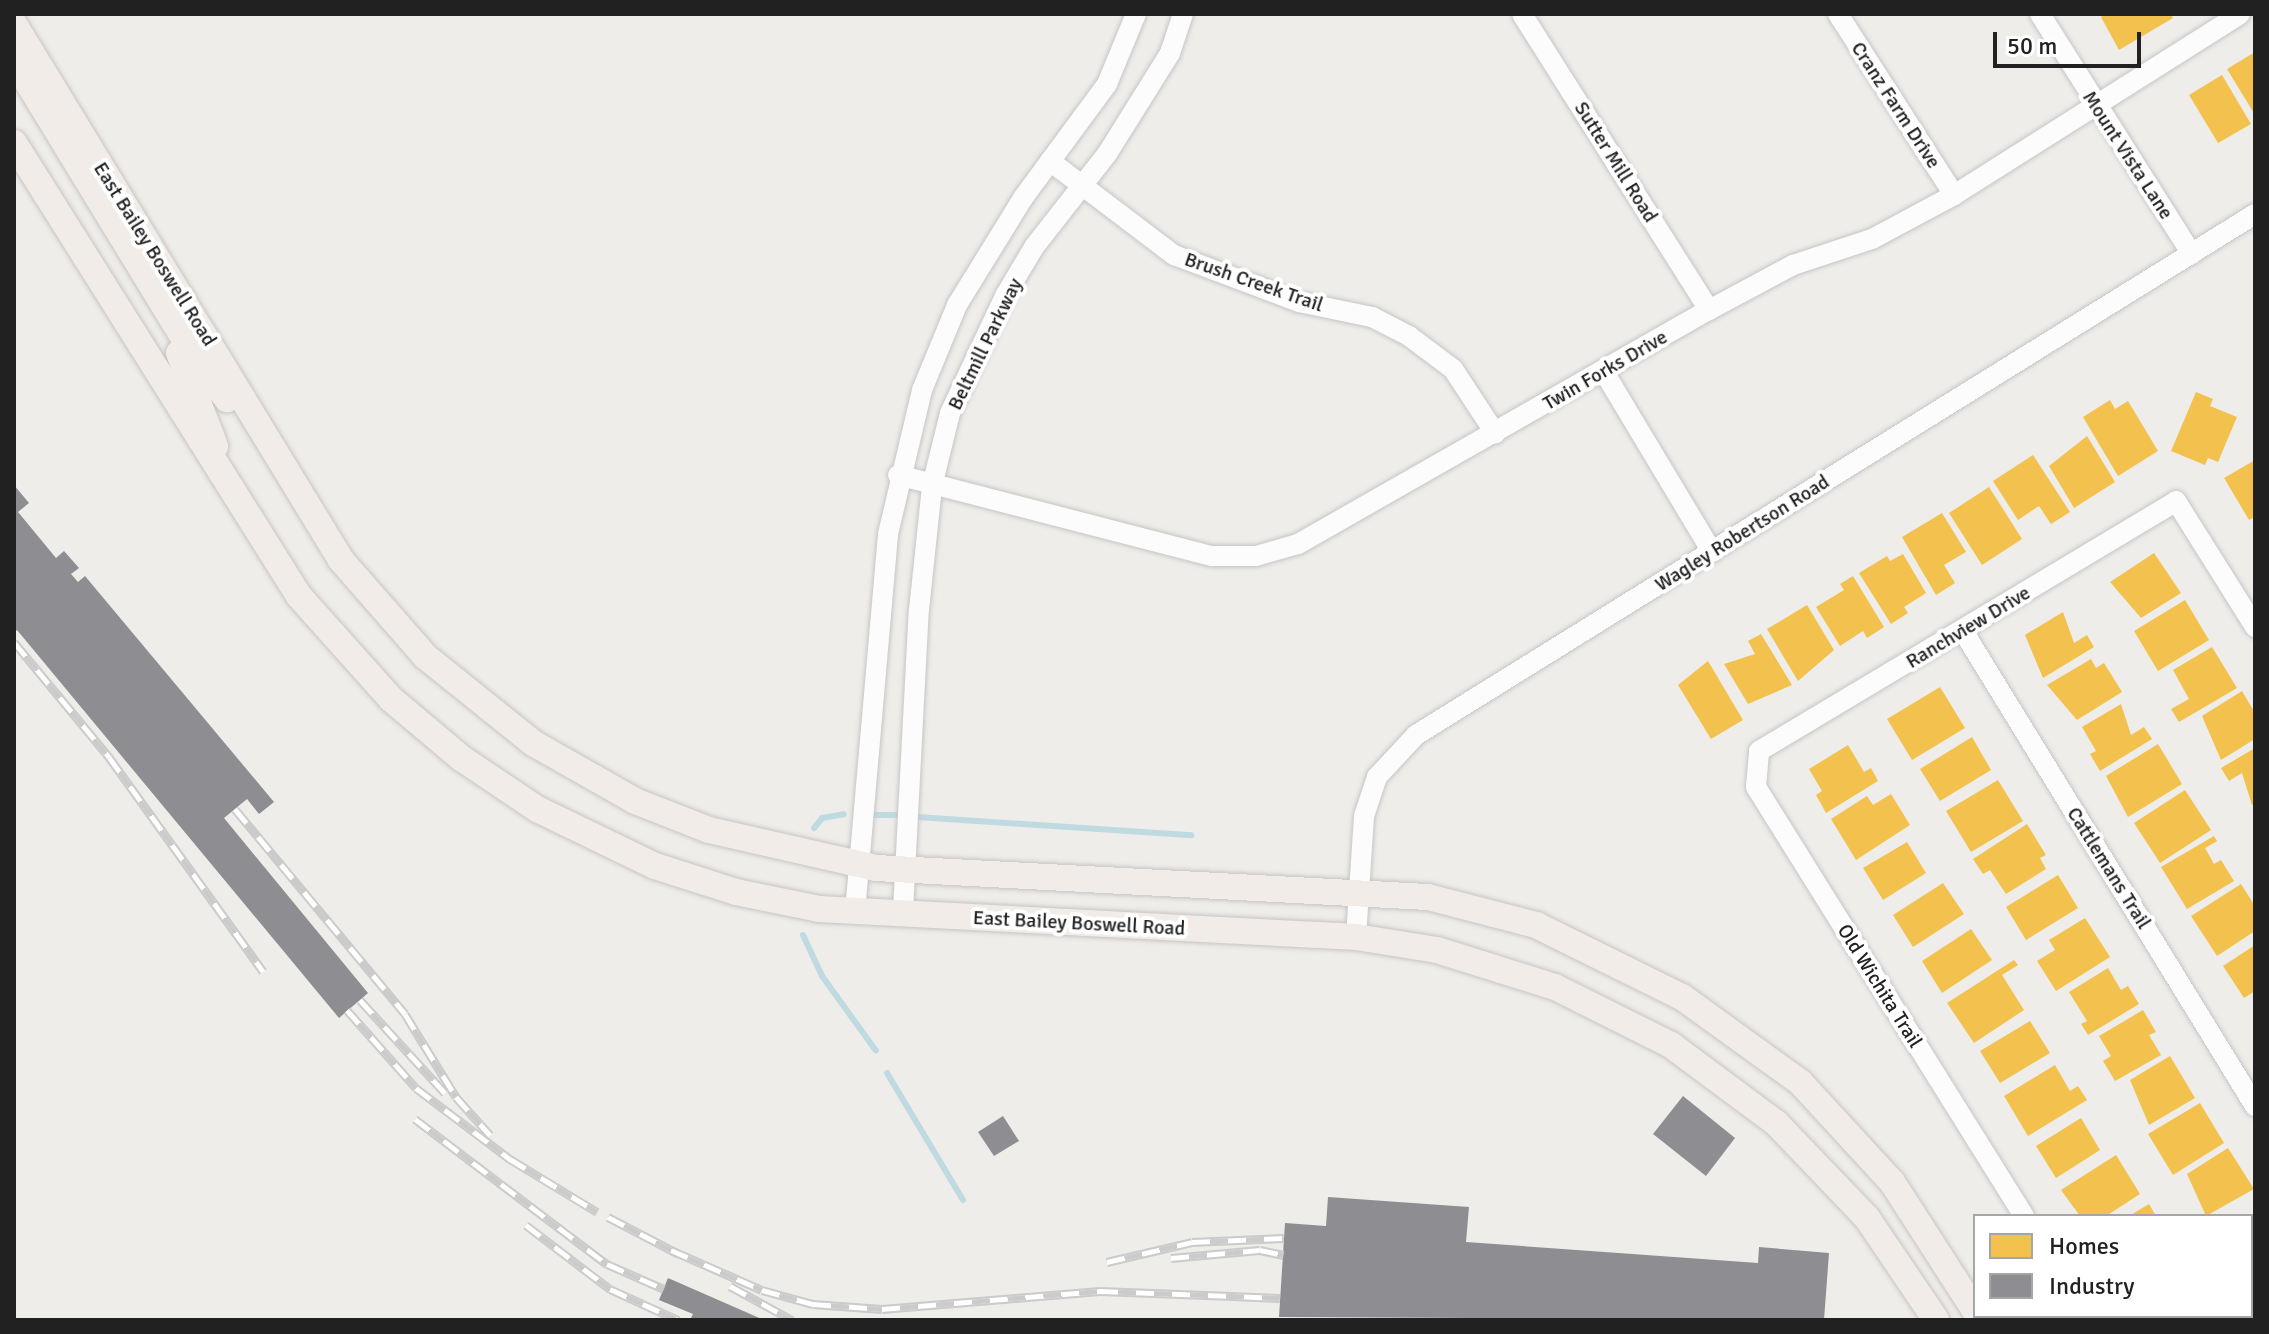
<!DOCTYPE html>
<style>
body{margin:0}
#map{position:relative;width:2269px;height:1334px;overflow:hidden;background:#efedea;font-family:Signika,sans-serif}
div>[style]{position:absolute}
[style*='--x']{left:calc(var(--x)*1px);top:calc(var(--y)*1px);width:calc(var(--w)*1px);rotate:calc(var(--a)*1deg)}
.homes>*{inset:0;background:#f2c14e}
.industry>*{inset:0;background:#8d8d92}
.stream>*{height:6px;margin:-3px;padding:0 3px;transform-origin:3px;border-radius:3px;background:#bfdae0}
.roads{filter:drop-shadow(0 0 2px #c6c5c4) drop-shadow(0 0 2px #c6c5c4)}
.minor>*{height:20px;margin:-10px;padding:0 10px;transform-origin:10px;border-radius:10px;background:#fdfcfc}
.major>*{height:26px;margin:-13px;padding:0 13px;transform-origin:13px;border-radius:13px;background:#f1ece7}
.rail>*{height:9px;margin-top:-4.5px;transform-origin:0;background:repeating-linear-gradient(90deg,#fff 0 18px,#cbcbcb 0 36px);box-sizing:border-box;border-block:2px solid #cbcbcb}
span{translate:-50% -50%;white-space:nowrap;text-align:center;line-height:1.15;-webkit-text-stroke:8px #fff;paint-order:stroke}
.street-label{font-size:20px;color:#212121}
.frame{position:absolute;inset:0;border:16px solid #212121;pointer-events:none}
.legend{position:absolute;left:1973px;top:1214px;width:280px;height:104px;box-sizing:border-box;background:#fff;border:2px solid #a6a6a6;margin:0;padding:10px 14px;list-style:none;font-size:24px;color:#212121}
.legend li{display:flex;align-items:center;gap:16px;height:40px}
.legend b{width:40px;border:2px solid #a6a6a6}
.scale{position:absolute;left:1993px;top:32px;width:148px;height:36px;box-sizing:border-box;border:4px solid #212121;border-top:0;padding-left:10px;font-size:24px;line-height:28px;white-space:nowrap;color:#212121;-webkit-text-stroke:6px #fff;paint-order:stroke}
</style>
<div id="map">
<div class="homes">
<div style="clip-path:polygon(2106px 14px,2170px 14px,2173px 18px,2119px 50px,2101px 17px)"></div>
<div style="clip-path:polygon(2255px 52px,2255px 115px,2227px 69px)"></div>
<div style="clip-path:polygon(2222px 75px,2251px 124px,2218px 143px,2189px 95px)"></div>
<div style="clip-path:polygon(2196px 392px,2213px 399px,2210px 406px,2237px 417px,2218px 462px,2208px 458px,2205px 465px,2171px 451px)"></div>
<div style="clip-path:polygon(2110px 400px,2115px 409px,2128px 401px,2158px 451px,2118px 476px,2083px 417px)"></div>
<div style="clip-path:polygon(2087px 436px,2115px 482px,2074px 508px,2049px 466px)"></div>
<div style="clip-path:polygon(2033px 455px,2070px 512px,2051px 524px,2039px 506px,2018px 520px,1993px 481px)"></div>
<div style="clip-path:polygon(2255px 460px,2255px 517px,2249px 520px,2224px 478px)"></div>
<div style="clip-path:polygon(1989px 487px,2022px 539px,1982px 565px,1949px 513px)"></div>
<div style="clip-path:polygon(1942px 513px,1966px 552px,1944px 565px,1955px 583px,1936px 595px,1902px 537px)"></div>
<div style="clip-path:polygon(2154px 553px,2181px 593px,2141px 618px,2110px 582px)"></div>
<div style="clip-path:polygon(1903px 554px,1926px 593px,1904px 607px,1908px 613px,1891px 624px,1859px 573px,1887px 556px,1890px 561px)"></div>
<div style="clip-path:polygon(1853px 576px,1884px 627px,1867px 638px,1863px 631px,1840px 646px,1816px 607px,1844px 590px,1840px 584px)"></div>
<div style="clip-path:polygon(2185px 600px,2209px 640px,2158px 671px,2134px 631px)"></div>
<div style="clip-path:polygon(1807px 605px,1834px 650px,1798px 681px,1767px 629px)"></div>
<div style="clip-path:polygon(2063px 612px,2074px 643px,2087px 635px,2094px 647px,2043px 678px,2025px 635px)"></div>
<div style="clip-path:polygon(1761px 634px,1792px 685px,1748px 704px,1724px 664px,1755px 654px,1748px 641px)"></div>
<div style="clip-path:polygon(2212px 647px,2237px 688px,2179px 722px,2171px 709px,2189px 699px,2173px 670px)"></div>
<div style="clip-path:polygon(2091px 659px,2096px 668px,2104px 663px,2122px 692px,2077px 720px,2047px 685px)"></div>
<div style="clip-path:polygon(1708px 661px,1743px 720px,1711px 739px,1678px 685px)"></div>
<div style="clip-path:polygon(1940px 687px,1965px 728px,1912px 760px,1887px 719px)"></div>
<div style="clip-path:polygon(2242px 691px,2255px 713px,2255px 739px,2221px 760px,2202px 716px)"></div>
<div style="clip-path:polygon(2121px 704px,2131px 735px,2144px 727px,2152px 739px,2100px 771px,2090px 754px,2096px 751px,2082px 727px)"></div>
<div style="clip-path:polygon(1972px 737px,1991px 770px,1940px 801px,1920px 769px)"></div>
<div style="clip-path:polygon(2158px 744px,2182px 784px,2128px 817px,2106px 776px)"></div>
<div style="clip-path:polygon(1848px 745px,1864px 772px,1871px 768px,1878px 781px,1826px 813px,1816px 795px,1822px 791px,1809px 769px)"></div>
<div style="clip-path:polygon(2255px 748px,2255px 803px,2252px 805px,2242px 773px,2229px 781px,2221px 768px)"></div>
<div style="clip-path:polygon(1998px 780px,2023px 821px,1971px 852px,1946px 811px)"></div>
<div style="clip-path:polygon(2185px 790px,2211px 830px,2160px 863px,2134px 823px)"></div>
<div style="clip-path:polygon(1891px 794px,1910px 825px,1856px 860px,1831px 819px,1867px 796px,1873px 805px)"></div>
<div style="clip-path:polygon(2027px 824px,2046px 855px,2040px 858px,2046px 869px,2006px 894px,1990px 870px,1983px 874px,1973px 859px)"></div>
<div style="clip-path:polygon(2214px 836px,2217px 841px,2205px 848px,2214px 864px,2221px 860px,2234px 881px,2187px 909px,2161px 867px)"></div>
<div style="clip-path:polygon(1907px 842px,1926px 873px,1883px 900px,1863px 868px)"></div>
<div style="clip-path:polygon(2058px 875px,2078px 908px,2026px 940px,2006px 907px)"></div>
<div style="clip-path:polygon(1943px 883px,1964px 914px,1913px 947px,1893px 915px)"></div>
<div style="clip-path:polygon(2241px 884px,2255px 906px,2255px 931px,2217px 956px,2191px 916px)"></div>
<div style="clip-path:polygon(2085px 918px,2110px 957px,2056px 991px,2037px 961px,2055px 950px,2049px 940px)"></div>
<div style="clip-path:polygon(1971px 929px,1992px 960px,1942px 993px,1922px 961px)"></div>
<div style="clip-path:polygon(2255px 945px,2255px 991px,2244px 998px,2223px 966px)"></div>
<div style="clip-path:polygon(2014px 960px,2018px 965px,2002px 975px,2024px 1010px,1974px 1043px,1947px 1003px)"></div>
<div style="clip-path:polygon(2108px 968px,2121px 990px,2128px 986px,2139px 1004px,2088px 1035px,2081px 1024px,2087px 1021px,2069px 992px)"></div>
<div style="clip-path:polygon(2143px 1010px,2156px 1032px,2149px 1035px,2161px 1055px,2115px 1081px,2103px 1061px,2111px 1056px,2099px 1036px)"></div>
<div style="clip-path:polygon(2030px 1021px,2050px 1053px,2000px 1083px,1980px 1051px)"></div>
<div style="clip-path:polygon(2170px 1056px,2195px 1098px,2149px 1125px,2130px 1080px)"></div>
<div style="clip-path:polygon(2055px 1065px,2070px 1091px,2078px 1086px,2087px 1100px,2028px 1136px,2004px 1096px)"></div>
<div style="clip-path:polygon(2200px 1103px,2224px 1143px,2173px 1175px,2148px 1134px)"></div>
<div style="clip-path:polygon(2081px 1118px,2100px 1150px,2056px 1178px,2036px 1146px)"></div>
<div style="clip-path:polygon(2228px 1148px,2254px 1189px,2206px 1216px,2187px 1174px)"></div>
<div style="clip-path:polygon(2116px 1155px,2140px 1194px,2106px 1216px,2080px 1216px,2061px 1190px)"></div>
<div style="clip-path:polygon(2149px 1204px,2156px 1216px,2129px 1216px)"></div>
<div style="clip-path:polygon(2255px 1284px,2255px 1320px,2233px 1320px,2230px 1316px,2251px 1316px)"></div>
</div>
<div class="industry">
<div style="clip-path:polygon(14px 485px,29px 503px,18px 512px,56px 558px,64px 551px,79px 568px,71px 574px,78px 582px,85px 576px,274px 802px,259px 814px,247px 799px,224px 818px,368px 993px,339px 1018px,17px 630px,14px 633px)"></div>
<div style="clip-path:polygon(1683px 1096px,1735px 1138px,1706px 1176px,1653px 1134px)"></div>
<div style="clip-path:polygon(1003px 1116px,1019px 1141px,994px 1156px,978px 1132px)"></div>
<div style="clip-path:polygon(1328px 1197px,1469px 1207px,1466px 1242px,1758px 1263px,1759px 1247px,1829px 1253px,1824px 1320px,1279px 1317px,1285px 1223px,1326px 1226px)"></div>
<div style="clip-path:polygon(668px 1278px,764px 1320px,690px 1320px,693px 1314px,659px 1300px)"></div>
</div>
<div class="stream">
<div style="--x:868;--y:815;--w:28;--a:0"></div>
<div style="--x:917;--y:817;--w:275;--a:3.8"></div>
<div style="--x:814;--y:828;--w:13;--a:-51"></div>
<div style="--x:822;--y:818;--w:22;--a:-10"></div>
<div style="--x:803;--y:935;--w:45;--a:65.1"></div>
<div style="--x:822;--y:976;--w:92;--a:54.2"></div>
<div style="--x:887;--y:1073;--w:148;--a:59.1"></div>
</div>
<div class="roads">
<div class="minor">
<div style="--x:1522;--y:14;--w:350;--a:57.7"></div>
<div style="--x:1838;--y:14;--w:215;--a:57.3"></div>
<div style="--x:2040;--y:14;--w:284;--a:57.7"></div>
<div style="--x:1050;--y:161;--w:156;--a:37.2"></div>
<div style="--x:1174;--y:255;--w:134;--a:20.6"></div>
<div style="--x:1299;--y:302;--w:75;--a:11.6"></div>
<div style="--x:1372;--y:317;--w:42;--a:27.2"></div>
<div style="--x:1409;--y:336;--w:55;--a:36.9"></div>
<div style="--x:1453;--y:369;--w:77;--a:56.7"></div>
<div style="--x:1604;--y:372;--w:210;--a:59"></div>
<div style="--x:898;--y:475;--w:324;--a:14.5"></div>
<div style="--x:1212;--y:556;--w:44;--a:0"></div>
<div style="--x:1256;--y:556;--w:44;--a:-15.9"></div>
<div style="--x:1298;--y:544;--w:473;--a:-29.7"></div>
<div style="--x:1709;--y:310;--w:95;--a:-28.2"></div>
<div style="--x:1793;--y:265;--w:83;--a:-18.2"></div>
<div style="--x:1872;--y:239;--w:93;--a:-28.2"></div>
<div style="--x:1954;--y:195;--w:338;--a:-32.3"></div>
<div style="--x:1963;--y:631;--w:558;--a:58.42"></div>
<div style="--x:903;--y:911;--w:301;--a:-87"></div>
<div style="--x:919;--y:610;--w:125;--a:-84"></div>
<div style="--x:932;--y:486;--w:75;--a:-76.1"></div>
<div style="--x:950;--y:413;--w:132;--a:-64.8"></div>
<div style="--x:1006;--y:294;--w:55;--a:-59.2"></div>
<div style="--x:1034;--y:247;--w:118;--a:-51.9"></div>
<div style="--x:1107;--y:154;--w:119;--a:-58"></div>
<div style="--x:1170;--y:53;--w:41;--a:-71.6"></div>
<div style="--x:855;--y:912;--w:379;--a:-85"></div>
<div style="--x:888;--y:534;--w:148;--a:-76.7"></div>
<div style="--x:922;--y:390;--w:92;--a:-67.6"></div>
<div style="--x:957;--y:305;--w:126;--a:-58.3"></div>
<div style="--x:1023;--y:198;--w:142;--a:-53.6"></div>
<div style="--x:1107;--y:84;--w:76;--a:-67.5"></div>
<div style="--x:1356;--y:937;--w:121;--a:-86.2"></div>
<div style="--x:1364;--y:816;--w:41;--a:-71.6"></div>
<div style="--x:1377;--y:777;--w:57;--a:-47.1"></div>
<div style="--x:1416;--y:735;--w:988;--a:-31.84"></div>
<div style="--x:2024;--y:1216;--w:506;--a:-121.99"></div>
<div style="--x:1756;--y:787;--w:36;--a:-85"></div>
<div style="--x:1759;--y:751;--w:486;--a:-30.9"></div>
<div style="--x:2176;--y:501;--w:149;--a:57.9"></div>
<div style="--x:2251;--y:1235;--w:4;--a:-27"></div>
</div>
<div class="major">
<div style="--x:14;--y:24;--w:628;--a:58.61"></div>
<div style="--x:341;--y:560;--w:129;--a:48.8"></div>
<div style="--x:426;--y:657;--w:137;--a:38.8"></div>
<div style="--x:533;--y:743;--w:117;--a:29.6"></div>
<div style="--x:635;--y:801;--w:79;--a:21.4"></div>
<div style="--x:709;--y:830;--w:171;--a:12.8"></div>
<div style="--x:876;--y:868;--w:553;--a:3.01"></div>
<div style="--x:1428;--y:897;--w:112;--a:14.5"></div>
<div style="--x:1536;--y:925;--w:163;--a:26.3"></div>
<div style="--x:1682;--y:997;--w:145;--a:35.8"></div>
<div style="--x:1800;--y:1082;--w:136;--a:47.4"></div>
<div style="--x:1892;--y:1182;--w:153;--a:57.2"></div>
<div style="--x:14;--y:60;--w:348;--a:58.6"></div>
<div style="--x:195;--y:357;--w:53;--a:52.7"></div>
<div style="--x:14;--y:143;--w:535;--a:57.82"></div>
<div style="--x:299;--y:596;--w:138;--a:48.2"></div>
<div style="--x:391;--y:699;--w:92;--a:40.1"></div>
<div style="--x:461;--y:758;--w:92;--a:33.9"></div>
<div style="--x:537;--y:809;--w:131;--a:25.8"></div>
<div style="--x:655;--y:866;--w:85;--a:17.8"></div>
<div style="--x:736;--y:892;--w:85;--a:11.6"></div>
<div style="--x:819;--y:909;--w:538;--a:2.98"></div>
<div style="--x:1356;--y:937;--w:82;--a:9.1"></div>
<div style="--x:1437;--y:950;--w:124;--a:17.4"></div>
<div style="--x:1555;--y:987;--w:130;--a:26.6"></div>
<div style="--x:1671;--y:1045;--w:131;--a:36.6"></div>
<div style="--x:1776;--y:1123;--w:132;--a:46.2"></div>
<div style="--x:1867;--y:1218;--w:123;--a:55.9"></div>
<div style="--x:179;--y:353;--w:100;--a:68.8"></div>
</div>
</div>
<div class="rail">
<div style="--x:14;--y:642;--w:149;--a:50.4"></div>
<div style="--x:109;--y:757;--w:264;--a:54.3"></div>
<div style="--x:235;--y:809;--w:266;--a:50.3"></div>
<div style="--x:405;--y:1014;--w:97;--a:58.4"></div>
<div style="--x:456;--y:1097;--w:51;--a:48.2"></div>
<div style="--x:360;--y:1000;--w:126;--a:47.6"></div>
<div style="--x:347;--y:1010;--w:104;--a:48.5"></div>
<div style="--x:416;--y:1088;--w:118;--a:37.1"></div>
<div style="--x:510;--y:1159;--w:102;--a:31.3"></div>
<div style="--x:415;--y:1119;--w:241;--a:37.1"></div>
<div style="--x:607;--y:1264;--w:62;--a:23.7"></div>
<div style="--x:608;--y:1217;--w:80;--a:27.5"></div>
<div style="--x:526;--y:1225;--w:106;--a:37.3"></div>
<div style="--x:610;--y:1289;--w:75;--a:24.5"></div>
<div style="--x:671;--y:1250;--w:99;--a:23.7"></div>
<div style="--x:762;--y:1290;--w:53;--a:15.4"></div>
<div style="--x:813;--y:1304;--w:69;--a:4.1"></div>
<div style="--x:882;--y:1309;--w:219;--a:-4.7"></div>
<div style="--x:1100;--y:1291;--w:180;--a:2.2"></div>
<div style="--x:1171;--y:1258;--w:89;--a:-5.1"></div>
<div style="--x:1260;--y:1250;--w:24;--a:12"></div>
<div style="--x:1107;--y:1262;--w:87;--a:-13.2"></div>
<div style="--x:1192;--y:1242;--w:92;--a:-2.5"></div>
<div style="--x:730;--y:1286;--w:71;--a:28.7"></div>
</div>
<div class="street-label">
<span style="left:1896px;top:105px;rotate:57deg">Cranz Farm Drive</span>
<span style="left:2128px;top:155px;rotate:57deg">Mount Vista Lane</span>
<span style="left:1616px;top:162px;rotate:58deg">Sutter Mill Road</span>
<span style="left:155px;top:254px;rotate:58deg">East Bailey Boswell Road</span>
<span style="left:1254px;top:282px;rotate:19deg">Brush Creek Trail</span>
<span style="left:985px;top:344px;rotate:-64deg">Beltmill Parkway</span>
<span style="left:1605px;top:370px;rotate:-30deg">Twin Forks Drive</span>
<span style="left:1742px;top:533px;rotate:-32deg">Wagley Robertson Road</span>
<span style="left:1968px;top:627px;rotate:-31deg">Ranchview Drive</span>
<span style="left:2109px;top:868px;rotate:58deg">Cattlemans Trail</span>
<span style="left:1079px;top:923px;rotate:3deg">East Bailey Boswell Road</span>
<span style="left:1880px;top:986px;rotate:58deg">Old Wichita Trail</span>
</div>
<div class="frame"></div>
<ul class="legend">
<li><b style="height:22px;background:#f2c14e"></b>Homes</li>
<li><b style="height:22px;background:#8d8d92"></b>Industry</li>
</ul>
<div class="scale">50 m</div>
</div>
